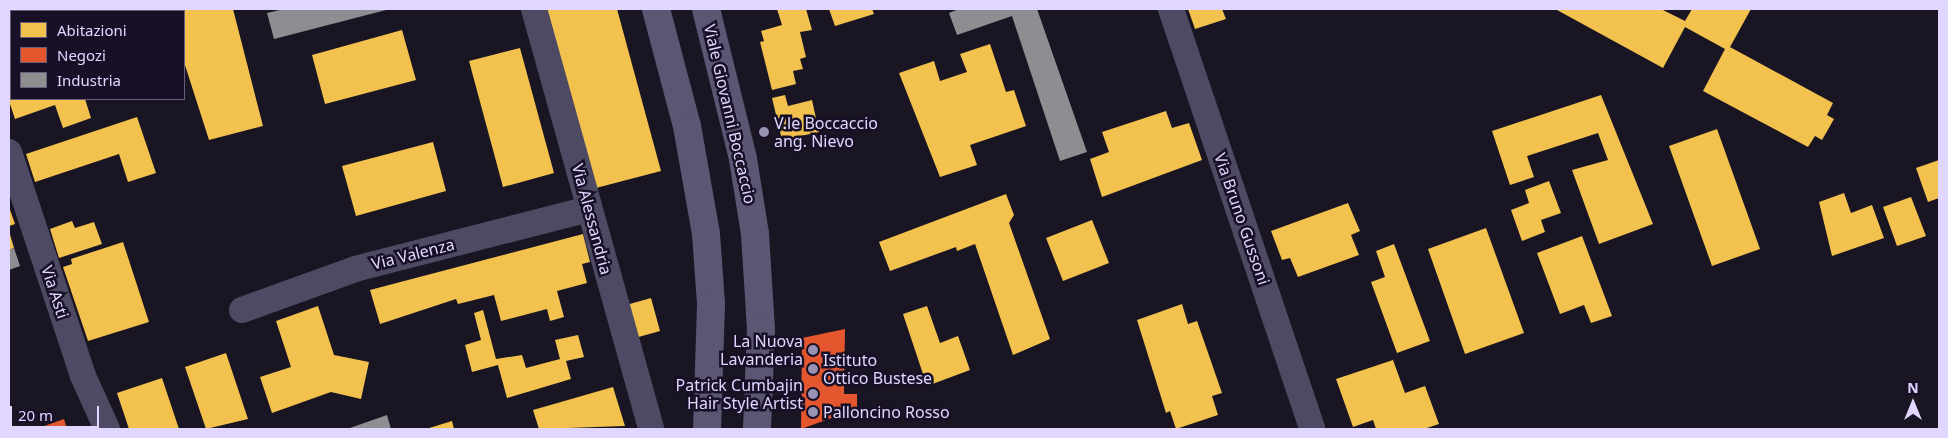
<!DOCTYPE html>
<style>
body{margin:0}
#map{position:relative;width:1948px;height:438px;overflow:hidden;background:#191522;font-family:"Noto Sans",sans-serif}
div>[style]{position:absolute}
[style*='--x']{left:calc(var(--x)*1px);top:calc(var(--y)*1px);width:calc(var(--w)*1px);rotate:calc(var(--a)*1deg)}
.homes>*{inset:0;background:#f2c14e}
.shops>*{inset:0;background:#e4572e}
.industry>*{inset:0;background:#8d8d92}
.street>*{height:26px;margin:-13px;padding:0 13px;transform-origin:13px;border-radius:13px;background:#4f4a63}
.secondary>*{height:28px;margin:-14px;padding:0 14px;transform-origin:14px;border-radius:14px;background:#5c5675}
.dots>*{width:14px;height:14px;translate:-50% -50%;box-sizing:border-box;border:2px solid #171027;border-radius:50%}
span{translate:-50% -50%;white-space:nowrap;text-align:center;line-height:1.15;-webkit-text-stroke:5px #171027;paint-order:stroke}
.street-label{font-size:16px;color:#e0d6ff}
.poi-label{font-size:16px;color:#e0d6ff}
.left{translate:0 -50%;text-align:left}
.right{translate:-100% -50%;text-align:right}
.frame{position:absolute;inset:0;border:10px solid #e0d6ff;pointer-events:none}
.legend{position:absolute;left:10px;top:10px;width:175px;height:90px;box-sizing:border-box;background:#171027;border:1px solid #675f7d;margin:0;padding:6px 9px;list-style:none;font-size:15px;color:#e0d6ff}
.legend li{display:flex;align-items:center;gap:10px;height:25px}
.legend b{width:25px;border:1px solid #675f7d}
.north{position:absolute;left:1888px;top:378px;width:50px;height:50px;-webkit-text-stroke:4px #171027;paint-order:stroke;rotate:0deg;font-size:14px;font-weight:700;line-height:20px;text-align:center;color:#e0d6ff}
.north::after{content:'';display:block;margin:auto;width:18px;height:22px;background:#e0d6ff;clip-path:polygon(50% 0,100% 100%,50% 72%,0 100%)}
.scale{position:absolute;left:10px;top:406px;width:89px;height:22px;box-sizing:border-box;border:2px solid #e0d6ff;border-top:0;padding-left:6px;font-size:15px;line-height:18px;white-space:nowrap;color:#e0d6ff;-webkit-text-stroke:4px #171027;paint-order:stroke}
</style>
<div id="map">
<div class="homes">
<div style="clip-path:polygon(9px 9px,17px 11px,11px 11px,9px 36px)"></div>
<div style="clip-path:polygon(110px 9px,131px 9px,132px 11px,111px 11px)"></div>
<div style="clip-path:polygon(153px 9px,233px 9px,263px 126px,209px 140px,184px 62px,184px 11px)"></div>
<div style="clip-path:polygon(547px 9px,617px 9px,661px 171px,596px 188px)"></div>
<div style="clip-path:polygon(777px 9px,806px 9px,812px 30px,800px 32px,806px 57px,800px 59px,803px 69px,793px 71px,796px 84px,772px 90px,760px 42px,764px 41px,761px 31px,782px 25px)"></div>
<div style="clip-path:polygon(829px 9px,872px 9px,874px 14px,835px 26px)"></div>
<div style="clip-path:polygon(1188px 9px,1222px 9px,1226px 19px,1195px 29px)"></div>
<div style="clip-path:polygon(1661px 9px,1685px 21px,1692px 9px,1751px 9px,1730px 47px,1833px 103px,1827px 115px,1834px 119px,1822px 140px,1815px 136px,1808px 147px,1703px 91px,1725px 49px,1685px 27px,1663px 68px,1557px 10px)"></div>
<div style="clip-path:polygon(402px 30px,416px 80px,325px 104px,312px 55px)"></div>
<div style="clip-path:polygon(990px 44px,1006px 92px,1014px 90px,1026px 126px,970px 145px,977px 165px,940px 177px,899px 73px,934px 61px,940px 81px,967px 72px,960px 54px)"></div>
<div style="clip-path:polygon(520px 48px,554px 173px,503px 187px,469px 61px)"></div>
<div style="clip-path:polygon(9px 68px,11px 68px,11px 81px,9px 74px)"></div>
<div style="clip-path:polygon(11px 94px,11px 99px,85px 99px,91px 118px,63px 128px,55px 105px,15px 119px,9px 101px)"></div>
<div style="clip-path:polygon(785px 95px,788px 106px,812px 100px,819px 132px,782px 140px,772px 98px)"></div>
<div style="clip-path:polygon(1601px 95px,1653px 224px,1599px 244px,1572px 170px,1608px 160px,1598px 133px,1527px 156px,1534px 177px,1510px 185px,1492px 131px)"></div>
<div style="clip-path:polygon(1166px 111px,1172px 128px,1189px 123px,1202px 160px,1102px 197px,1090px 159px,1109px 152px,1102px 132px)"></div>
<div style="clip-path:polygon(137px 117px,156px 173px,128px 182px,119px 154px,35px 182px,26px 154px)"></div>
<div style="clip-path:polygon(1717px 129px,1760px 249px,1712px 266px,1669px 146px)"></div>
<div style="clip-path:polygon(433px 142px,446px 191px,356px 216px,342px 166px)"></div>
<div style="clip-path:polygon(1939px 160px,1939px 198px,1928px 202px,1916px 168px)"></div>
<div style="clip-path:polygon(1549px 181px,1561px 213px,1541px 220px,1545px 232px,1522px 241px,1511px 210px,1529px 203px,1525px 190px)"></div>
<div style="clip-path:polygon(1844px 193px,1851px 213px,1872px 205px,1884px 238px,1832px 256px,1819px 202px)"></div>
<div style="clip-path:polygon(1006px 194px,1014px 215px,1009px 223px,1050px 339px,1013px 355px,975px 244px,957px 251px,956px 247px,890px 271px,879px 242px)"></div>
<div style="clip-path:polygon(1911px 197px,1926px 236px,1897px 246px,1883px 207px)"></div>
<div style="clip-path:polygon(1348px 203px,1360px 231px,1351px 235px,1359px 255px,1298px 277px,1290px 258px,1282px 260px,1271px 231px)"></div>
<div style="clip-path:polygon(9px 207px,15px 224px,9px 226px)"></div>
<div style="clip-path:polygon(1092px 220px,1109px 263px,1063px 281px,1046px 238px)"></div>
<div style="clip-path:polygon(72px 221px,75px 228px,94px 222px,102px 244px,59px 258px,50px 229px)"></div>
<div style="clip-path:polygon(1486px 228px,1524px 333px,1465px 354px,1428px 249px)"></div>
<div style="clip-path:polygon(9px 231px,14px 248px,9px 250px)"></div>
<div style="clip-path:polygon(583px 234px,590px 262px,582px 264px,587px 283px,557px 291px,564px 317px,550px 321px,547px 309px,501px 321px,494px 295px,458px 304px,456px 299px,380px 324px,370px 290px)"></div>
<div style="clip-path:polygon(1582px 236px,1612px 316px,1591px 323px,1584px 305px,1560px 314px,1537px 253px)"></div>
<div style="clip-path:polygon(123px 242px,149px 322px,88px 341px,63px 267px,72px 264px,71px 259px)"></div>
<div style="clip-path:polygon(1394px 244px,1430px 341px,1397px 353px,1371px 282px,1385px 277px,1376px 251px)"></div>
<div style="clip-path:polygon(651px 298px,660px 331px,635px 338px,626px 305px)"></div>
<div style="clip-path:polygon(1182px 304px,1188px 324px,1197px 321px,1222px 393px,1212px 396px,1218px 415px,1176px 429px,1170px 411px,1166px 413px,1137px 320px)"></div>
<div style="clip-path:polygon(318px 306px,334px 355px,369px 362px,361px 399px,331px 392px,272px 413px,260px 377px,291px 367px,276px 321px)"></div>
<div style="clip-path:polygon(927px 306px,940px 343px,958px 336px,970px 370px,927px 386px,903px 314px)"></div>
<div style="clip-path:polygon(483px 310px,496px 359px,522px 355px,526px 368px,560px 359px,555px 340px,578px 335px,584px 357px,566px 361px,571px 379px,507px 398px,498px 365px,472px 372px,465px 345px,481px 340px,474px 313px)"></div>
<div style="clip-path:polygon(226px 353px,248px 419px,206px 429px,185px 367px)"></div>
<div style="clip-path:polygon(1393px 360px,1405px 393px,1425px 386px,1439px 424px,1424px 429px,1376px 429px,1373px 420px,1353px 427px,1336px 379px)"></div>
<div style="clip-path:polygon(162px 378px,179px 429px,129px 429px,117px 393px)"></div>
<div style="clip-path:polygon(613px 387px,625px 426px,539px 429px,533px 410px)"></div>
<div style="clip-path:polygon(452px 421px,454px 429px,426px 429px)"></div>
</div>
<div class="shops">
<div style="clip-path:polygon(845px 329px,844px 394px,857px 394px,857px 409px,801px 429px,802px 338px)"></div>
<div style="clip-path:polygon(64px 419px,67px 429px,36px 429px)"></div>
</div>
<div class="industry">
<div style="clip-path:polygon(284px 9px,390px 9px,274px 39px,267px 13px)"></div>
<div style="clip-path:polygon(959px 9px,1037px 9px,1087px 152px,1060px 161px,1012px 16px,957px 35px,949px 13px)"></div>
<div style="clip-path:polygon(14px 248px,20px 266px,9px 270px,9px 250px)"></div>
<div style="clip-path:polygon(387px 415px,391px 429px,347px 429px)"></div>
</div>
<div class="street">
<div style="--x:534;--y:9;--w:436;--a:74.4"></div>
<div style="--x:1171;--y:9;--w:443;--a:71.4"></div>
<div style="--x:9;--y:152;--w:236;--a:71.7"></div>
<div style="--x:83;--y:376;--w:58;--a:65.6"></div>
<div style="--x:242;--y:310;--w:120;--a:-19.9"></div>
<div style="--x:355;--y:269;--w:242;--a:-14.4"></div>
</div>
<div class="secondary">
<div style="--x:656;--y:9;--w:121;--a:75.2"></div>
<div style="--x:687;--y:126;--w:110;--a:80"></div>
<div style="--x:706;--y:234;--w:70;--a:85.9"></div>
<div style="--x:711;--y:304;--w:125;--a:91.8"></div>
<div style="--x:706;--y:9;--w:154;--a:76.1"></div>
<div style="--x:743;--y:159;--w:76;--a:80.9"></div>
<div style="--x:755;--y:234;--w:95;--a:86.4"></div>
<div style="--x:761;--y:329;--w:100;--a:92.3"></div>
</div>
<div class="dots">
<div style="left:764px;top:132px;background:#9a92b2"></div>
<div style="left:813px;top:350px;background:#9a92b2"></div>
<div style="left:813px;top:369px;background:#9a92b2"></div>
<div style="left:813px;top:394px;background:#9a92b2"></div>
<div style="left:813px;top:412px;background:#9a92b2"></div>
</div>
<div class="street-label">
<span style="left:730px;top:114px;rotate:77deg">Viale Giovanni Boccaccio</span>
<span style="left:592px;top:219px;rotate:75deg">Via Alessandria</span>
<span style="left:1242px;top:219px;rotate:71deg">Via Bruno Gussoni</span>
<span style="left:413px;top:254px;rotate:-14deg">Via Valenza</span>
<span style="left:55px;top:292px;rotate:72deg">Via Asti</span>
</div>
<div class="poi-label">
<span class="left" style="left:774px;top:132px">V.le Boccaccio<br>ang. Nievo</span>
<span class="right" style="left:803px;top:350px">La Nuova<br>Lavanderia</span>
<span class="left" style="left:823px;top:369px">Istituto<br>Ottico Bustese</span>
<span class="right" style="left:803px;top:394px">Patrick Cumbajin<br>Hair Style Artist</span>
<span class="left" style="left:823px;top:412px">Palloncino Rosso</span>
</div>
<div class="frame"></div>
<ul class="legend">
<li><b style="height:14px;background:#f2c14e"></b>Abitazioni</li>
<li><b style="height:14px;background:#e4572e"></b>Negozi</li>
<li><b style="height:14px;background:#8d8d92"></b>Industria</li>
</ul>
<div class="north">N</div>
<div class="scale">20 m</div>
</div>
